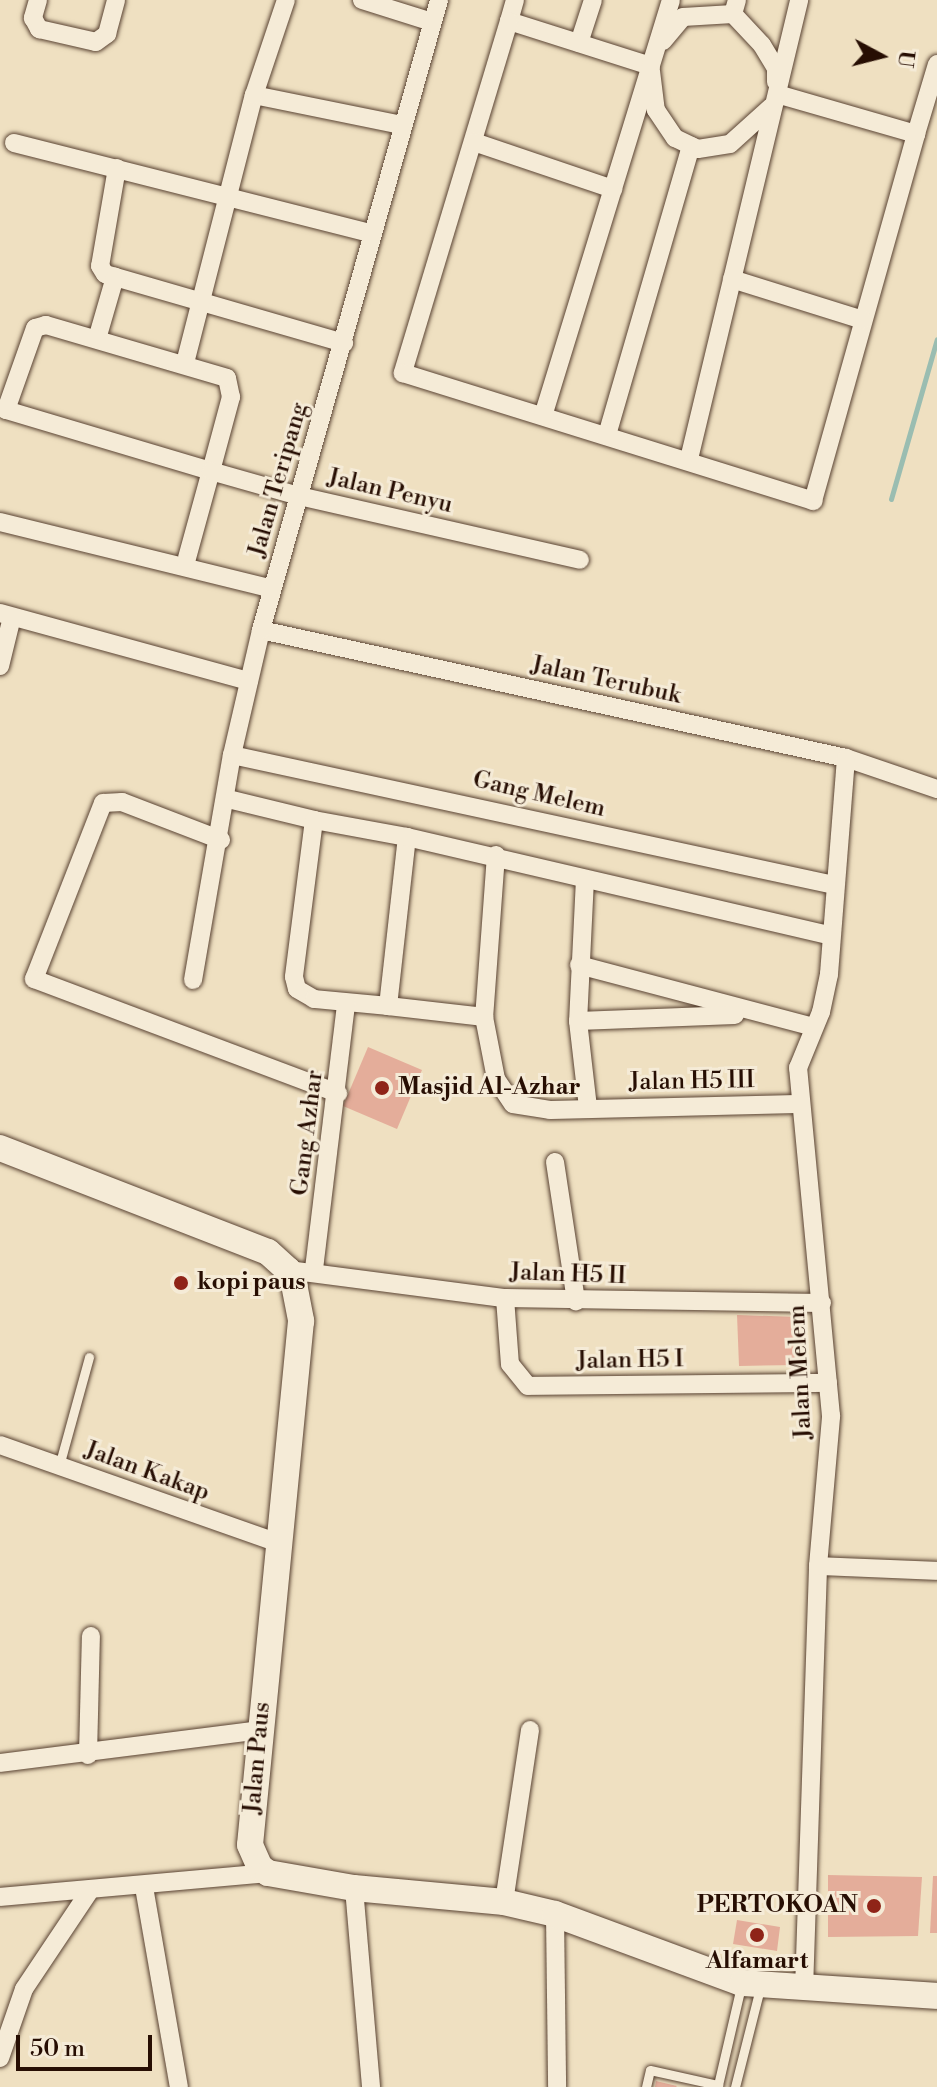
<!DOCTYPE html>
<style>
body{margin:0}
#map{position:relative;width:937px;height:2087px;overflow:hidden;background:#efe0c1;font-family:"Libre Bodoni",serif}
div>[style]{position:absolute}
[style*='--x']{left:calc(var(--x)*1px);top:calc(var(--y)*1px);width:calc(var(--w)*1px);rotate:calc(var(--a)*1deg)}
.stream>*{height:5px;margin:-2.5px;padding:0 2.5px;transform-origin:2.5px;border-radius:2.5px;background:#9abdb1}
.building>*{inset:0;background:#e4ad9a}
.roads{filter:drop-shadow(0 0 2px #594232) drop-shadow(0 0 2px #594232)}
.service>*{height:9px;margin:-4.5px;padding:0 4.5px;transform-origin:4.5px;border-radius:4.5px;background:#f5ebd7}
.minor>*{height:18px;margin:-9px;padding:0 9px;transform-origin:9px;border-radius:9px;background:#f5ebd7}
.secondary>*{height:26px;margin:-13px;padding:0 13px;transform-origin:13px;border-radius:13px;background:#f5ebd7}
.dots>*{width:22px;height:22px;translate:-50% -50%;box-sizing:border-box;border:4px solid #f5ebd7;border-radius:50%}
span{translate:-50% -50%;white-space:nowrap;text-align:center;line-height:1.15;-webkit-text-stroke:6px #f5ebd7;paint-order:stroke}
.street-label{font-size:24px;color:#270e03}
.poi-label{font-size:24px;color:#270e03;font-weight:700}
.left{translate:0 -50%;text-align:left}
.right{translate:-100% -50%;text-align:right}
.north{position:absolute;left:841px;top:16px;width:80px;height:80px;-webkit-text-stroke:6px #f5ebd7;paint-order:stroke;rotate:97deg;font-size:22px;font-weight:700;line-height:32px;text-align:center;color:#270e03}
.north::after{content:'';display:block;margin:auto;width:28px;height:36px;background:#270e03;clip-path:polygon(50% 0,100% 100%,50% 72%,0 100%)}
.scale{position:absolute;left:16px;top:2035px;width:136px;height:36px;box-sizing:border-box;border:4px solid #270e03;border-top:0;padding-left:10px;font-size:24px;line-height:28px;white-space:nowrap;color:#270e03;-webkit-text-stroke:6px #f5ebd7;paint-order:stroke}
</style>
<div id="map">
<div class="stream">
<div style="--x:891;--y:499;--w:166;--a:-74"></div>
</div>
<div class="building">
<div style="clip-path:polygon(368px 1047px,422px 1070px,397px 1129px,343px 1106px)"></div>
<div style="clip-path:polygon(737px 1315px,798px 1317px,799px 1365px,739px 1366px)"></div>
<div style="clip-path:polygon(828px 1875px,922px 1877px,918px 1936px,828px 1937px)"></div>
<div style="clip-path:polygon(933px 1876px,937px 1876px,937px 1933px,930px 1933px)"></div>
<div style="clip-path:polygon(737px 1920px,780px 1927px,777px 1951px,733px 1944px)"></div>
<div style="clip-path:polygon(656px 2081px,677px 2086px,676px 2087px,655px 2087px)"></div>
</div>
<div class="roads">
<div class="service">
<div style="--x:59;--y:1466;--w:113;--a:-74.6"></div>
<div style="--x:646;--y:2087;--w:17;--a:-77"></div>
<div style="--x:650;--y:2070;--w:70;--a:12.4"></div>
<div style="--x:718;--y:2085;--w:102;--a:-76.9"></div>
<div style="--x:735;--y:2087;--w:102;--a:-75.8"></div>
</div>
<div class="minor">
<div style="--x:38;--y:0;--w:19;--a:106"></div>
<div style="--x:33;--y:18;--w:13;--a:61"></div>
<div style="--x:39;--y:29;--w:58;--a:12.8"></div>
<div style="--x:96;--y:42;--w:14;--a:-36"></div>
<div style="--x:107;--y:34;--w:35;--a:-75"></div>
<div style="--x:362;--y:0;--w:73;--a:17.4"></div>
<div style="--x:515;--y:0;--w:22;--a:106"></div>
<div style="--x:509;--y:21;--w:149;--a:17.6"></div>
<div style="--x:737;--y:0;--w:15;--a:106"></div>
<div style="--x:733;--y:14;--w:42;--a:46.9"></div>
<div style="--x:762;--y:45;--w:27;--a:59"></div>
<div style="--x:776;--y:68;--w:14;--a:90"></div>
<div style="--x:509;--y:21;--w:368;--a:106.8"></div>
<div style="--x:403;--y:373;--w:430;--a:17.3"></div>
<div style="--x:813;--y:501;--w:381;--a:-74.3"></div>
<div style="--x:663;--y:41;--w:31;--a:-50"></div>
<div style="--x:683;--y:17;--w:50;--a:-3.4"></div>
<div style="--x:579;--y:43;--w:45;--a:-72"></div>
<div style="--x:651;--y:71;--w:39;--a:83"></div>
<div style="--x:656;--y:110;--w:34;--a:56"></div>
<div style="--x:675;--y:138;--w:25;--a:26"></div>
<div style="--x:698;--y:149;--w:32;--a:-9"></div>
<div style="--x:730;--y:144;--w:55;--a:-42.1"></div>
<div style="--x:777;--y:94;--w:145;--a:16.1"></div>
<div style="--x:916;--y:134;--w:73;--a:-73.3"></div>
<div style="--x:254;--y:95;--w:151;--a:11.5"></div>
<div style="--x:474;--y:142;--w:147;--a:18.7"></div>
<div style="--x:14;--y:143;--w:370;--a:14.2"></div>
<div style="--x:117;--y:168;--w:99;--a:99.8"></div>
<div style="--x:100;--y:266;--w:9;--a:58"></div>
<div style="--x:105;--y:274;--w:249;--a:16.1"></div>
<div style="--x:732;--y:279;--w:137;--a:17.4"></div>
<div style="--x:97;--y:339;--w:65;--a:-73.8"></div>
<div style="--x:185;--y:363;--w:277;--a:-75.6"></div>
<div style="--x:254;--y:95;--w:100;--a:-71.4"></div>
<div style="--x:543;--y:416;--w:435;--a:-72.9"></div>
<div style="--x:607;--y:435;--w:301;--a:-73.8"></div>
<div style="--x:689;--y:459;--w:472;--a:-76.5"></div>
<div style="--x:0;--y:522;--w:280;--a:13.8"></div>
<div style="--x:187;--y:558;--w:90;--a:-74.6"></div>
<div style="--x:211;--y:471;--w:77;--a:-74.9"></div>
<div style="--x:231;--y:397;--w:19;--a:-102"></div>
<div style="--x:227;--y:378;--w:189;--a:-163.7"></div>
<div style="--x:46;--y:325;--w:11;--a:165"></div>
<div style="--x:35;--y:328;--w:87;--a:109.5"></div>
<div style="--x:6;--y:410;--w:214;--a:16.6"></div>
<div style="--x:211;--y:471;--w:91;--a:15.9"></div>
<div style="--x:299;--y:496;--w:288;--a:12.8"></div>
<div style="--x:0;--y:613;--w:258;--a:15.3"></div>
<div style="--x:261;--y:630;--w:599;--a:12.34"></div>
<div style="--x:846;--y:758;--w:96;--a:18.8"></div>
<div style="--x:0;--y:666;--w:50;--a:-76.2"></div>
<div style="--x:232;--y:755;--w:616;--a:12.19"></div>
<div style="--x:228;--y:799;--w:89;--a:13.7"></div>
<div style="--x:314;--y:820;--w:158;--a:97.3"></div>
<div style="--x:294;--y:977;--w:12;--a:76"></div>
<div style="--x:297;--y:989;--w:20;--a:30"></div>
<div style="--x:314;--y:999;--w:74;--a:5.4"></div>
<div style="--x:388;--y:1006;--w:170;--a:-83.6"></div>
<div style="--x:407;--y:837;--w:435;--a:13.1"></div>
<div style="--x:314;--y:820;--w:95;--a:10.4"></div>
<div style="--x:221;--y:840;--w:106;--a:-159"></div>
<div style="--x:122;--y:802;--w:19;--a:177"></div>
<div style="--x:103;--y:803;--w:189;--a:111.4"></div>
<div style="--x:34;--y:979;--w:325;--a:20.6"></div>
<div style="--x:496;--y:855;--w:162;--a:94.2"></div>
<div style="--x:484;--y:1017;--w:63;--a:79"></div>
<div style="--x:496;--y:1079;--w:30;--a:56"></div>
<div style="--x:513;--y:1104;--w:37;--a:9"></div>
<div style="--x:550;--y:1110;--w:248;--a:-1.4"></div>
<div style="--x:585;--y:879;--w:142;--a:92.8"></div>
<div style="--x:578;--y:1021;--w:88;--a:83.4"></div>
<div style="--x:579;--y:965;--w:243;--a:14.8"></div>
<div style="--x:193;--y:980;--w:228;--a:-80.2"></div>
<div style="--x:232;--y:755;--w:128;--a:-76.9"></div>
<div style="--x:261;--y:630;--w:655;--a:-74.22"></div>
<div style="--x:388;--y:1006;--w:97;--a:6.5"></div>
<div style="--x:578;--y:1021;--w:157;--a:-2.2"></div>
<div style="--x:555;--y:1162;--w:141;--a:81.4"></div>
<div style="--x:314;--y:1269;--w:268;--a:-83.1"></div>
<div style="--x:288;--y:1270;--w:219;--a:7.4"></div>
<div style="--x:505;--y:1298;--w:317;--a:0.9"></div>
<div style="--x:505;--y:1298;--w:66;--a:85.7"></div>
<div style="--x:510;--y:1364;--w:28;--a:51"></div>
<div style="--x:528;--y:1386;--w:300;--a:-0.6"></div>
<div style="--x:0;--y:1445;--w:296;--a:19.4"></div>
<div style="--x:818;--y:1566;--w:119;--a:2.4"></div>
<div style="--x:88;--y:1755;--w:119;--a:-88.6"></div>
<div style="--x:0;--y:1763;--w:262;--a:-7.2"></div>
<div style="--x:144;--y:1887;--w:203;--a:80.1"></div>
<div style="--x:354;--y:1888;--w:200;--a:85.1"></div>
<div style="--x:0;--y:1897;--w:269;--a:-5.1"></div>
<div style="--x:504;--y:1902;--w:174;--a:-81.4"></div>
<div style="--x:555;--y:1914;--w:173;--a:89.3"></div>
<div style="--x:804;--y:1990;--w:424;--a:-88.1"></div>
<div style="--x:818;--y:1566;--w:151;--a:-85"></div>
<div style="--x:831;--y:1416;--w:350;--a:-95.4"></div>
<div style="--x:798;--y:1068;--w:61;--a:-67.7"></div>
<div style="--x:821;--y:1012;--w:39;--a:-78"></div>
<div style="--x:829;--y:974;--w:217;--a:-85.5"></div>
<div style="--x:0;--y:2058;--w:73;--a:-70.8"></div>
<div style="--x:24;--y:1989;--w:117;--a:-56.2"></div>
</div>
<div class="secondary">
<div style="--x:0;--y:1148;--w:287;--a:21.2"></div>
<div style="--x:268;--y:1252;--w:27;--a:42"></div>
<div style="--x:288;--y:1270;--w:15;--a:67"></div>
<div style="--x:294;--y:1284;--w:38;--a:79"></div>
<div style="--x:301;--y:1321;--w:526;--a:95.56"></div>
<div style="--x:250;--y:1845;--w:24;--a:66"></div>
<div style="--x:260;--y:1867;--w:10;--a:37"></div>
<div style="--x:268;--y:1873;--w:87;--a:9.9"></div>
<div style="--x:354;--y:1888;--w:151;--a:5.3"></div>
<div style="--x:504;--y:1902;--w:52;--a:13.2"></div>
<div style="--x:555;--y:1914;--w:199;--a:20.3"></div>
<div style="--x:742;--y:1983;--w:195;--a:3.8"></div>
</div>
</div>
<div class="dots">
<div style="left:382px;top:1088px;background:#8f2418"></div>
<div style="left:181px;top:1283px;background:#8f2418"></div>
<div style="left:874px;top:1906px;background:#8f2418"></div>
<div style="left:757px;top:1935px;background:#8f2418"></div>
</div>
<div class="street-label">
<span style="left:279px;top:480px;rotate:-74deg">Jalan Teripang</span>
<span style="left:390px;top:492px;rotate:13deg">Jalan Penyu</span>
<span style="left:606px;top:681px;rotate:12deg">Jalan Terubuk</span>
<span style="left:539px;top:795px;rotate:13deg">Gang Melem</span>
<span style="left:692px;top:1082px;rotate:-1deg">Jalan H5 III</span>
<span style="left:308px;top:1133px;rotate:-83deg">Gang Azhar</span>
<span style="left:568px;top:1275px;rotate:2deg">Jalan H5 II</span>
<span style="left:630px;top:1361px;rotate:-1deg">Jalan H5 I</span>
<span style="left:801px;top:1372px;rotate:-93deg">Jalan Melem</span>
<span style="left:147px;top:1472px;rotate:20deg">Jalan Kakap</span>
<span style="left:258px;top:1758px;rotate:-85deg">Jalan Paus</span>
</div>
<div class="poi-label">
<span class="left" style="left:398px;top:1088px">Masjid Al-Azhar</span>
<span class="left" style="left:197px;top:1283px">kopi paus</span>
<span class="right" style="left:858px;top:1906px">PERTOKOAN</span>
<span style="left:757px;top:1962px">Alfamart</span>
</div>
<div class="north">U</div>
<div class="scale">50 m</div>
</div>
